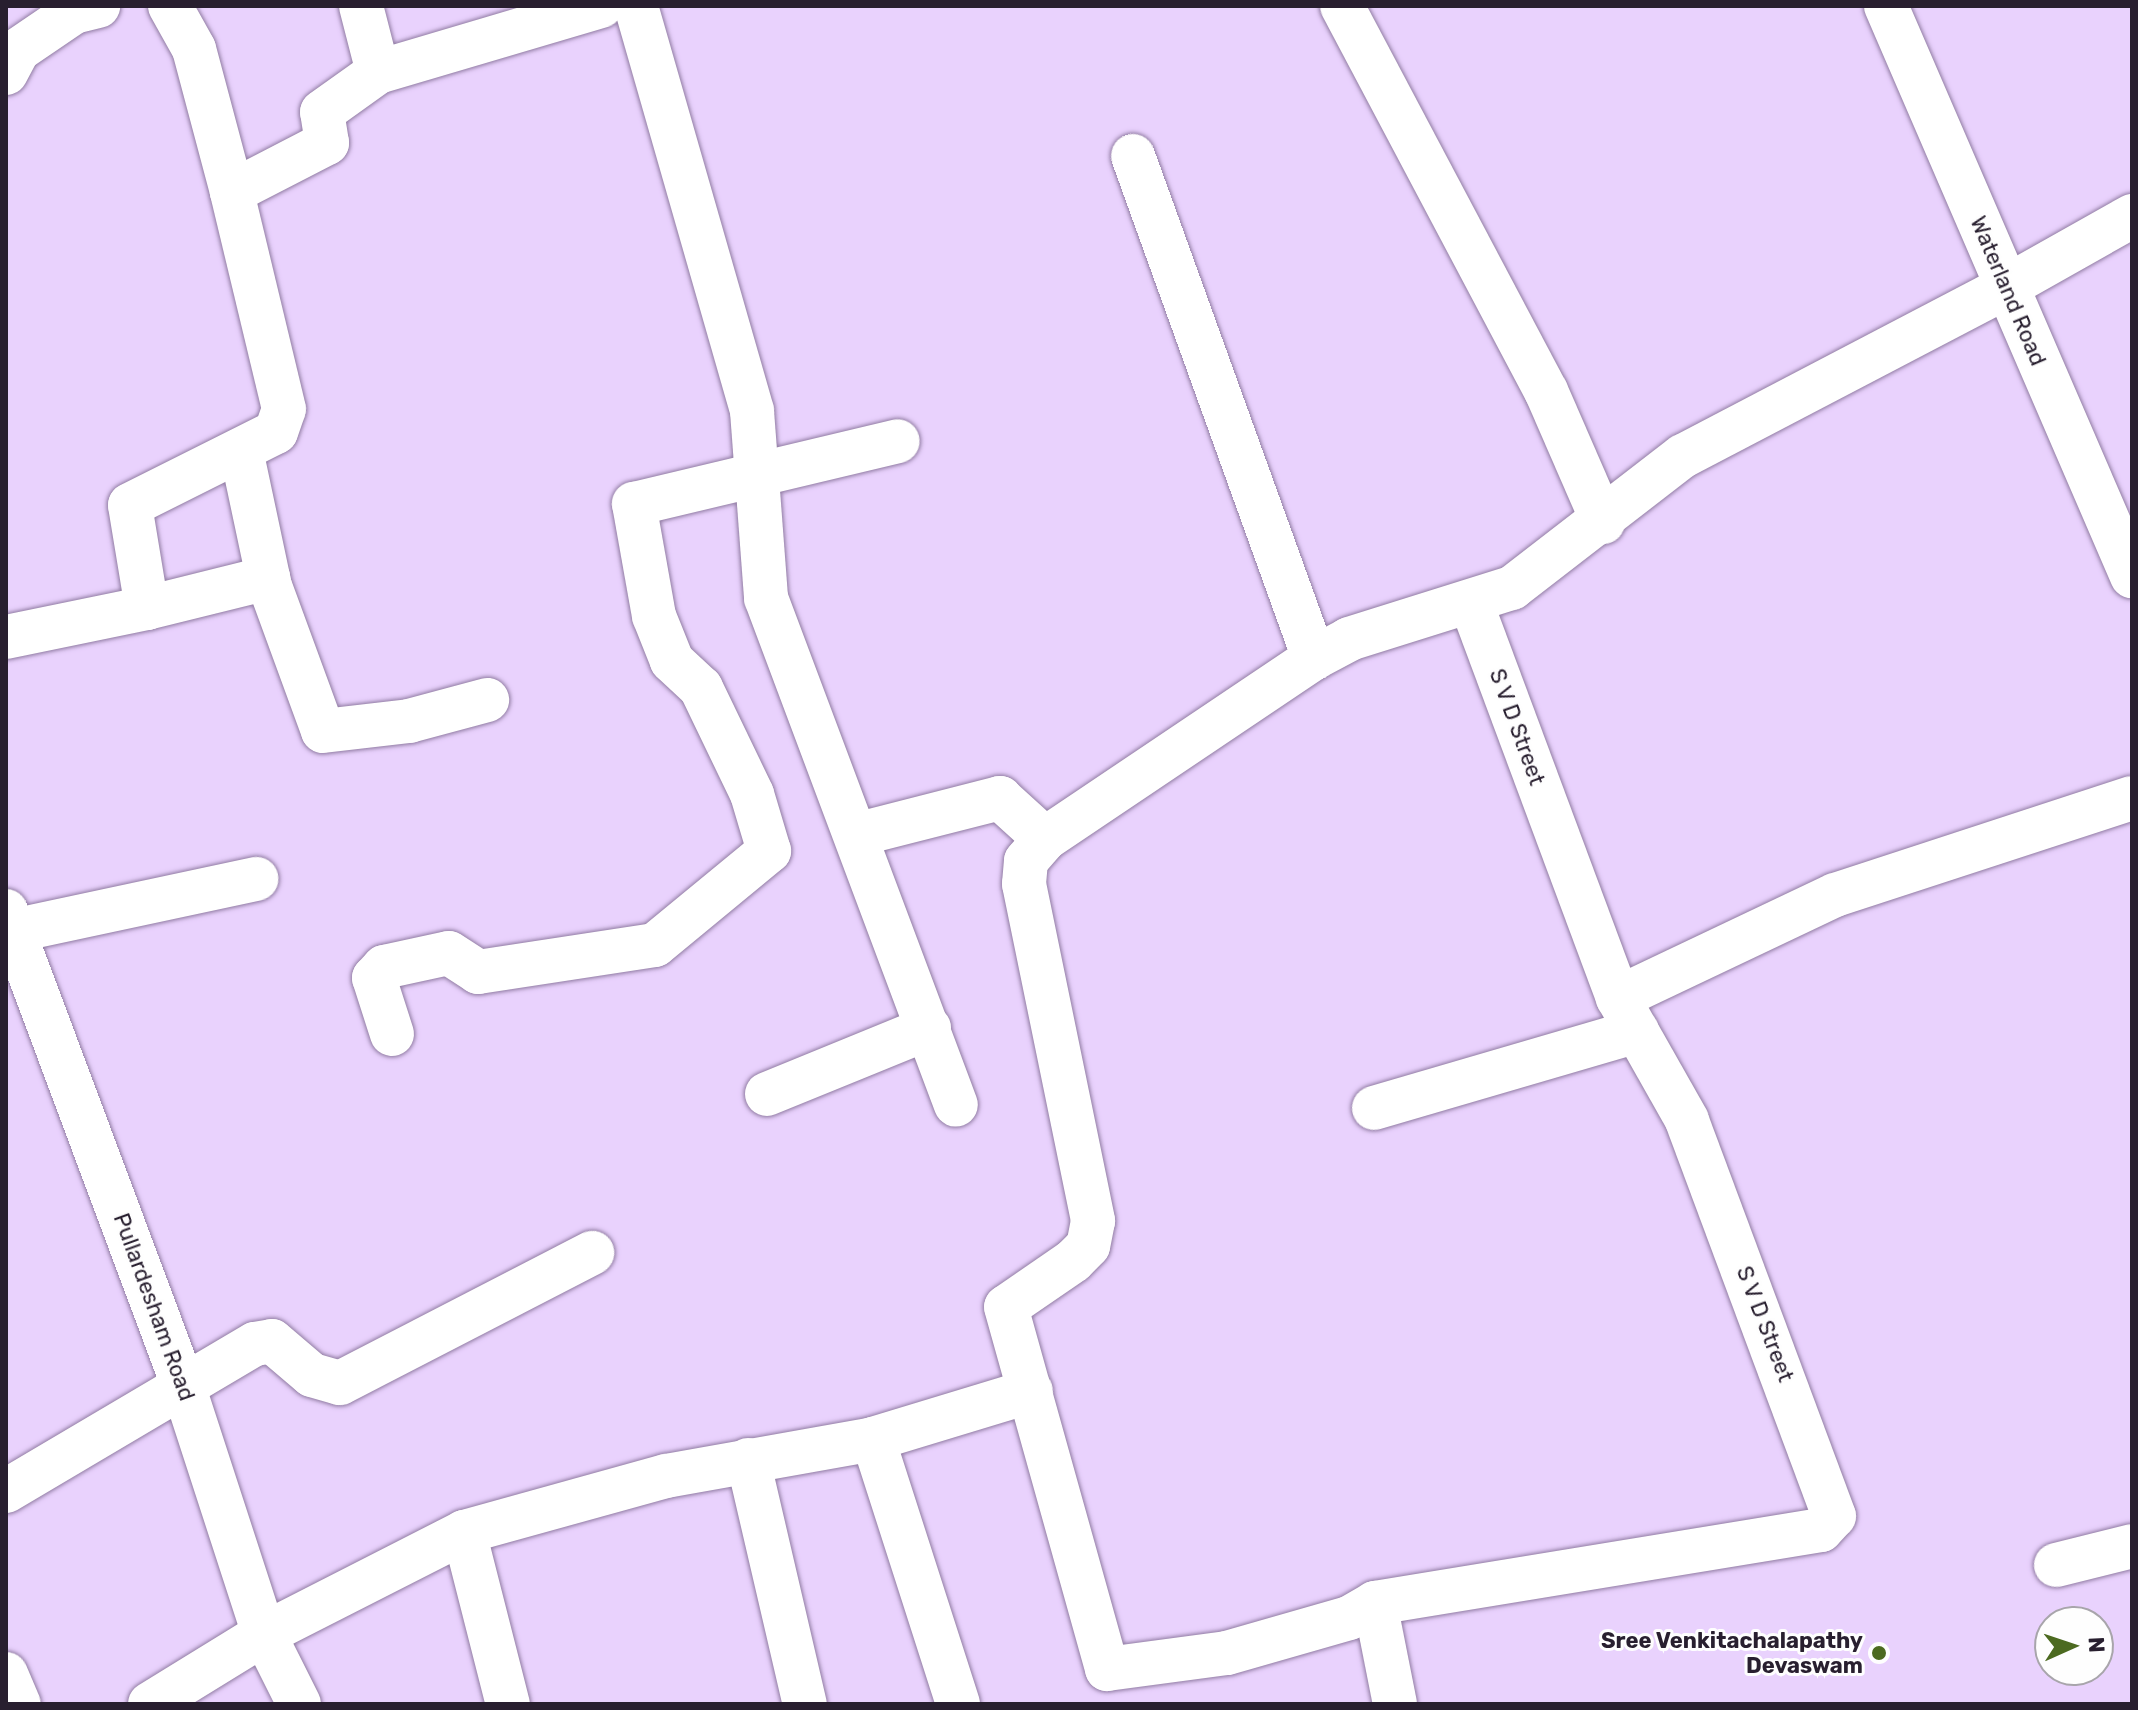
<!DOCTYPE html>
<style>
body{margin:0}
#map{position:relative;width:2138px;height:1710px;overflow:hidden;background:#e9d2fd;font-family:Rubik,sans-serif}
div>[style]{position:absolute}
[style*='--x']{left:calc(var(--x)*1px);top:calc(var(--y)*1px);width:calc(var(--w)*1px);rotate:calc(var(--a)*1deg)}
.roads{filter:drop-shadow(0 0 2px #917ca3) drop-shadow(0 0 2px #917ca3)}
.minor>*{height:44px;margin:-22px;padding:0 22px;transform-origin:22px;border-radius:22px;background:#fff}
.tertiary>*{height:44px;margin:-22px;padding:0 22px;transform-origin:22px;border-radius:22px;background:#fff}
.secondary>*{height:44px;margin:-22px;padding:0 22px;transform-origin:22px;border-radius:22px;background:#fff}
.dots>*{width:22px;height:22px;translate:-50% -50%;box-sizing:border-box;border:4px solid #fefefe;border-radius:50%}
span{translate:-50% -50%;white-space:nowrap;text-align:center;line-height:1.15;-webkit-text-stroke:6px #fefefe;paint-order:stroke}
.street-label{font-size:22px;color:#281f2f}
.poi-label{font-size:22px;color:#281f2f;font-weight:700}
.right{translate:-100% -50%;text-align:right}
.frame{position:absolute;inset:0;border:8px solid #281f2f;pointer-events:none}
.north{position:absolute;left:2034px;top:1606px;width:80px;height:80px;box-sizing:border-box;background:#fefefe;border:2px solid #a8a5ab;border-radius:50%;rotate:87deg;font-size:22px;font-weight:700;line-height:32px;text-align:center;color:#281f2f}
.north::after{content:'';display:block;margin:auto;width:28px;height:36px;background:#4c6a20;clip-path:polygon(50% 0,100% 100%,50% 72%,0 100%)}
</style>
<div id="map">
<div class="roads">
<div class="minor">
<div style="--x:170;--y:6;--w:49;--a:60.8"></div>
<div style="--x:194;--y:49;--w:148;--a:75.1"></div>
<div style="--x:232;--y:192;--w:107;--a:-27.3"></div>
<div style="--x:327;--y:143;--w:31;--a:-99"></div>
<div style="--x:322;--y:112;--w:69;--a:-35.5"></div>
<div style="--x:361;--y:6;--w:68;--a:75.6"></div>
<div style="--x:378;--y:72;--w:233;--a:-16.5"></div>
<div style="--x:636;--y:6;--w:421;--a:74"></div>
<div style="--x:752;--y:411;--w:188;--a:85.7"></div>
<div style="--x:766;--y:598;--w:541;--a:69.46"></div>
<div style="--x:1342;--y:6;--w:436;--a:62.1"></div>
<div style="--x:1546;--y:391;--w:143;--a:66.5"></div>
<div style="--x:6;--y:73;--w:26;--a:-62"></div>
<div style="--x:18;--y:50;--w:68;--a:-34.2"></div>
<div style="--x:74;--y:12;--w:25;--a:-14"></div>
<div style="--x:1133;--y:156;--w:534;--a:70.17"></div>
<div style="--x:1314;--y:658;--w:40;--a:-28"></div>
<div style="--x:1349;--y:639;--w:171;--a:-17.4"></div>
<div style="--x:1512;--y:588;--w:216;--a:-37.7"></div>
<div style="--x:1683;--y:456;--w:365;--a:-27.6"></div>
<div style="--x:241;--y:450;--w:139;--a:78"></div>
<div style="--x:270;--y:586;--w:154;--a:69.9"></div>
<div style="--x:323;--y:731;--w:87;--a:-6.6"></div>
<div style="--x:409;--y:721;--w:81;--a:-15.1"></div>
<div style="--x:147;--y:608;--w:125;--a:-13.9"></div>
<div style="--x:6;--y:637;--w:144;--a:-11.6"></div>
<div style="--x:147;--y:608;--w:104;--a:-99.4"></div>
<div style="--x:130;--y:505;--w:163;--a:-26.6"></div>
<div style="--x:276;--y:432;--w:24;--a:-71"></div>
<div style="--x:284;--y:409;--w:223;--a:-103.5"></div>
<div style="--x:1314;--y:658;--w:324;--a:146.1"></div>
<div style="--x:1045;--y:839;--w:29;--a:131"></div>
<div style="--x:1026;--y:861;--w:23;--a:95"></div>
<div style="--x:1024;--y:884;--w:344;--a:78.4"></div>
<div style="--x:1093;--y:1221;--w:25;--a:101"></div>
<div style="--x:1088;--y:1246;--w:21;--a:135"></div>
<div style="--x:1073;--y:1261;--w:81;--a:145.5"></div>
<div style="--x:1006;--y:1307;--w:376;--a:74.4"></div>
<div style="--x:1107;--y:1669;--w:121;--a:-7.6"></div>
<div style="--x:1227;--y:1653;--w:127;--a:-16"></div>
<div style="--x:1349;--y:1618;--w:30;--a:-30"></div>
<div style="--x:1375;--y:1603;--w:452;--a:-9.3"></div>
<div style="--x:1821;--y:1530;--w:19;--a:-47"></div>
<div style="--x:1834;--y:1516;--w:422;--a:-110.4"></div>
<div style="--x:1687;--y:1120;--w:140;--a:-119.5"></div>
<div style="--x:1618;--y:998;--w:419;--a:-110.4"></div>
<div style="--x:859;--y:834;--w:146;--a:-14.3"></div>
<div style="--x:1000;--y:798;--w:61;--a:42.3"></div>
<div style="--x:6;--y:911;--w:503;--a:69.51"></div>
<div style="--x:182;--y:1382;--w:265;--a:72"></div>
<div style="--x:264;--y:1634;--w:78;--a:63.4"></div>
<div style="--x:13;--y:931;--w:249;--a:-12.1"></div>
<div style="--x:1618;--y:998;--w:240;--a:-25.4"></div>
<div style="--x:1835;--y:895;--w:312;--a:-18.1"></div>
<div style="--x:392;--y:1034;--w:59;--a:-107.8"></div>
<div style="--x:374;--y:978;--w:15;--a:-48"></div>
<div style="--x:384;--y:967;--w:66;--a:-12.2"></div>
<div style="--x:449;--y:953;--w:35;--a:33"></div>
<div style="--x:478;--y:972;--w:179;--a:-8.7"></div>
<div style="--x:655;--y:945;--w:148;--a:-39.5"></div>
<div style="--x:769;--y:851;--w:59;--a:-106.6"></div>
<div style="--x:752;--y:794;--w:118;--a:-115.7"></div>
<div style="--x:701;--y:688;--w:40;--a:-137"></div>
<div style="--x:672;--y:661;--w:48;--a:-111.8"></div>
<div style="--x:654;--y:616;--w:114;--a:-100.1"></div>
<div style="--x:634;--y:504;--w:271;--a:-13.4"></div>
<div style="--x:767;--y:1094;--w:175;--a:-22.2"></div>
<div style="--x:1374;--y:1108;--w:274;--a:-16.3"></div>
<div style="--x:873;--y:1439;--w:278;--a:72.2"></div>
<div style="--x:748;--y:1460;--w:251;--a:76.9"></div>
<div style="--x:6;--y:1491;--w:289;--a:-30.6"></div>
<div style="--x:255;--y:1344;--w:17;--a:-10"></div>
<div style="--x:272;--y:1341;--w:52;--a:40.4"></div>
<div style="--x:312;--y:1375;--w:29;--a:16"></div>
<div style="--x:340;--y:1383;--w:284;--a:-27.3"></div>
<div style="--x:464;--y:1532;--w:210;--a:-15.5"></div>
<div style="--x:666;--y:1476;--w:210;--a:-10.1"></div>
<div style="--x:873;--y:1439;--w:165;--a:-16.9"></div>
<div style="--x:2056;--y:1565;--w:78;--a:-14"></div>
<div style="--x:1375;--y:1603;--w:103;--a:78.8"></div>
<div style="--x:6;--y:1674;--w:33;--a:67"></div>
<div style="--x:150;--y:1704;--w:134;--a:-31.6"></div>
<div style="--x:264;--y:1634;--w:225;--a:-27"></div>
<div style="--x:464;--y:1532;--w:178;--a:75.7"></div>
</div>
<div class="tertiary">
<div style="--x:2006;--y:287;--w:145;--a:-29.4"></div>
</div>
<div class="secondary">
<div style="--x:1886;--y:6;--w:621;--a:66.66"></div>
</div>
</div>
<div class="dots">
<div style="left:1879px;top:1653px;background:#4c6a20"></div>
</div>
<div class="street-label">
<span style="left:2008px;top:291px;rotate:67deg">Waterland Road</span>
<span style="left:1517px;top:727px;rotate:70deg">S V D Street</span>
<span style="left:154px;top:1307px;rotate:70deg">Pullardesham Road</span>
<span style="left:1765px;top:1324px;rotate:69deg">S V D Street</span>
</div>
<div class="poi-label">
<span class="right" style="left:1863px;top:1653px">Sree Venkitachalapathy<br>Devaswam</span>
</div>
<div class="frame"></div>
<div class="north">N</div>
</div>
